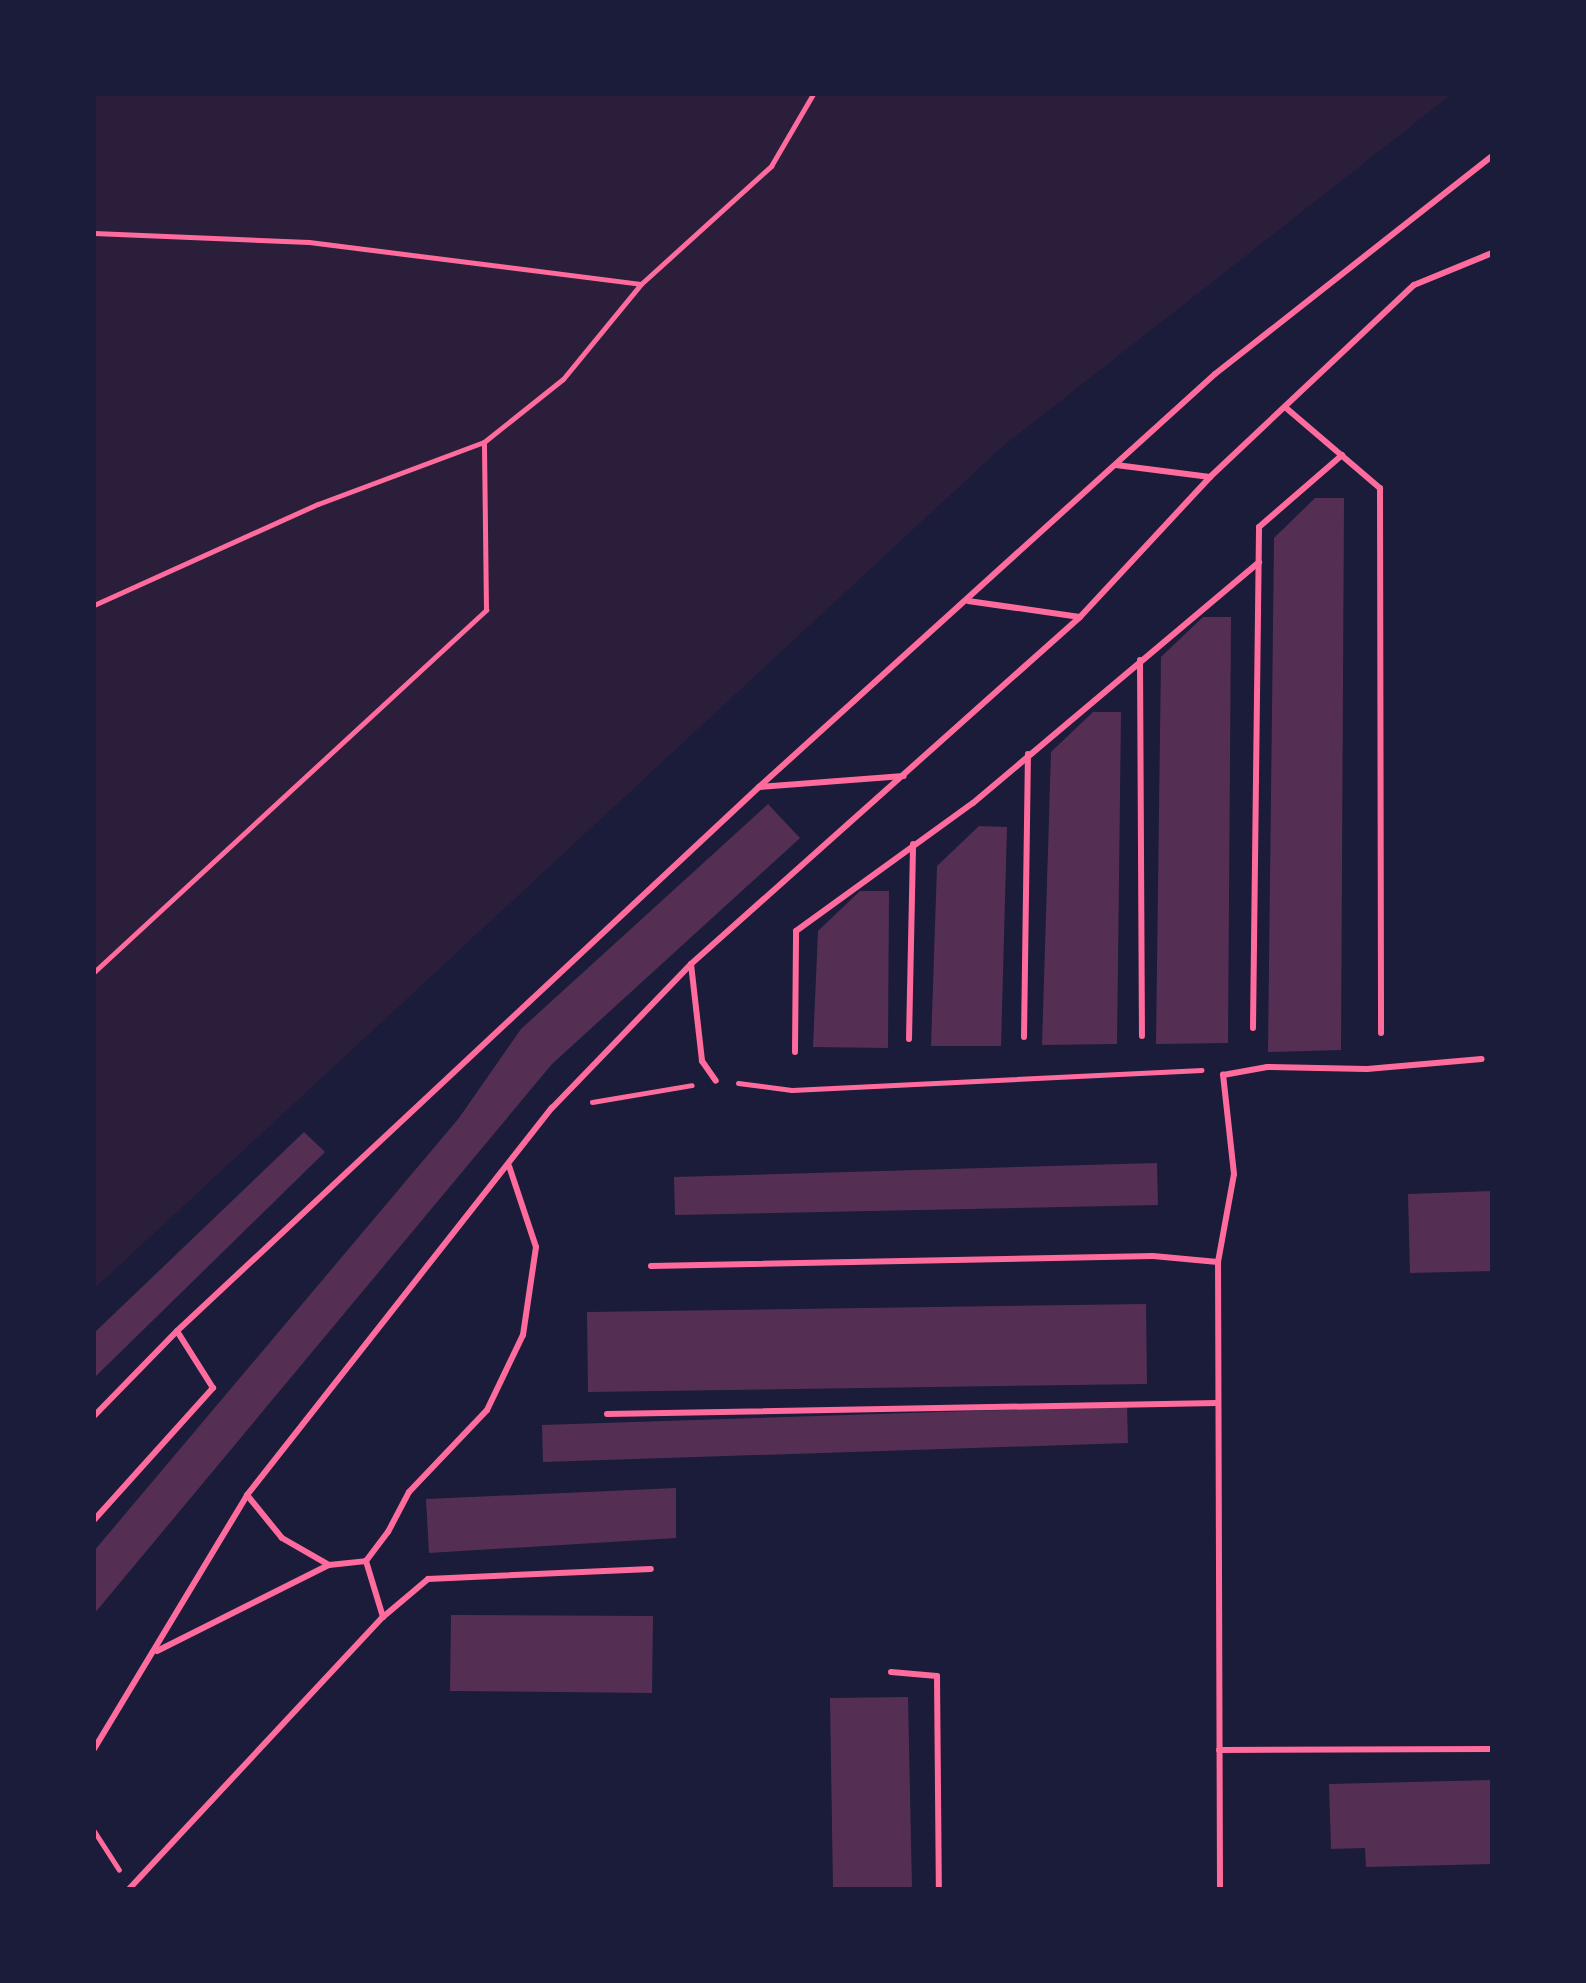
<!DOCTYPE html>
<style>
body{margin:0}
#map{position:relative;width:1586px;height:1983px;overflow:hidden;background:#1b1b3a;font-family:Helvetica,sans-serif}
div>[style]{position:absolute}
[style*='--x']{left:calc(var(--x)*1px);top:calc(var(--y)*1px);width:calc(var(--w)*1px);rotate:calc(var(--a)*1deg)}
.green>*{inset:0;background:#2a1e3b}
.building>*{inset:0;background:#542f53}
.path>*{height:5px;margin:-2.5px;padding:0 2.5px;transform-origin:2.5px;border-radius:2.5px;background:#ff6b9d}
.service>*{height:6px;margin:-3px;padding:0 3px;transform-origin:3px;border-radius:3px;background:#ff6b9d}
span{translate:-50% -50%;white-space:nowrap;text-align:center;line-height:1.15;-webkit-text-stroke:6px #1b1b3a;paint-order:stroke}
.frame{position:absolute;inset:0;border:96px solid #1b1b3a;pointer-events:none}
</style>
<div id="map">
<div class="green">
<div style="clip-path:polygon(94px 94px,1452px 94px,1002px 447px,94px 1289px)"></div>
</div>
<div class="building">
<div style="clip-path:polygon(1315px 498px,1344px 498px,1341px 1050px,1268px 1052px,1274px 538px)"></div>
<div style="clip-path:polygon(1203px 617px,1231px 617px,1228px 1043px,1156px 1044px,1161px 657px)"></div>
<div style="clip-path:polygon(1093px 712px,1121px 712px,1117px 1044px,1042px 1045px,1051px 752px)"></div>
<div style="clip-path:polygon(768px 804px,800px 838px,552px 1064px,94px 1614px,94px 1551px,459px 1118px,521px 1029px)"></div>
<div style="clip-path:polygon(979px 826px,1007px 827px,1001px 1046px,931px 1046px,937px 866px)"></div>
<div style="clip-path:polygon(860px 891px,889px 891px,888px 1048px,813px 1047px,818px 931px)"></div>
<div style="clip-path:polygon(304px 1132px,325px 1152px,94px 1378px,94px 1333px)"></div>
<div style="clip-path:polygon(1157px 1163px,1158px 1205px,675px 1215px,674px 1177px)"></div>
<div style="clip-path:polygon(1492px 1191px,1492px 1271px,1410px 1273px,1408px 1194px)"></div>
<div style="clip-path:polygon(1146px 1304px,1147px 1384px,588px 1392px,587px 1312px)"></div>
<div style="clip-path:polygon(1127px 1406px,1128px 1443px,543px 1462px,542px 1425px)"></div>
<div style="clip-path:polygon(676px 1488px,676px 1538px,429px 1553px,426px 1499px)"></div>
<div style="clip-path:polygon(451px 1615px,653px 1616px,652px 1693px,450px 1691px)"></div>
<div style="clip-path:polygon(908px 1697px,912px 1889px,833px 1889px,830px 1698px)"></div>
<div style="clip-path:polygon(1492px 1780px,1492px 1864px,1366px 1867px,1365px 1848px,1331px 1849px,1329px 1784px)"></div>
</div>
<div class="path">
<div style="--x:94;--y:233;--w:215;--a:2.4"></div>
<div style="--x:309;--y:242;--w:334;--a:7.2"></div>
<div style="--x:94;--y:605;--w:246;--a:-24.3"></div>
<div style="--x:318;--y:504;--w:177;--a:-20.5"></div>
<div style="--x:484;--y:442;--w:101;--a:-38.6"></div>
<div style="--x:563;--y:379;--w:123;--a:-50.6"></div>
<div style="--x:641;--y:284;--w:176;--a:-42.2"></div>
<div style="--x:771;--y:166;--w:83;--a:-59.7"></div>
<div style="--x:94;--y:972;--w:534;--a:-42.72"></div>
<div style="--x:486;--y:610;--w:168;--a:-90.7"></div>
<div style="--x:738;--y:1083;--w:54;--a:7.4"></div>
<div style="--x:792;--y:1090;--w:410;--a:-2.8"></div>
<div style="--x:592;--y:1102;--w:101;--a:-9.6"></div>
<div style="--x:94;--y:1831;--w:46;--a:57.3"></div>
</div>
<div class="service">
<div style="--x:1285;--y:407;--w:125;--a:40.5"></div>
<div style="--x:1380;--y:488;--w:545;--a:89.89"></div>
<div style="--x:1116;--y:465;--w:95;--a:7.3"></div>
<div style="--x:968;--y:601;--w:113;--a:8.1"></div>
<div style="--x:1140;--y:660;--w:376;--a:89.7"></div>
<div style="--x:760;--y:787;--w:144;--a:-4.4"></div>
<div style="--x:691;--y:964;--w:98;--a:83.5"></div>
<div style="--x:702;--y:1061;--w:24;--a:55"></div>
<div style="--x:1253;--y:1028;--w:501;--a:-89.31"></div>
<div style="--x:1259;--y:527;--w:110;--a:-40.9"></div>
<div style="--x:1024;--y:1037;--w:283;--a:-89.2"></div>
<div style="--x:909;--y:1039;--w:195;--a:-88.8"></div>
<div style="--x:795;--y:1052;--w:121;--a:-89.5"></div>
<div style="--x:796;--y:931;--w:218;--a:-35.9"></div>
<div style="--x:973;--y:803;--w:374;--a:-40.1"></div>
<div style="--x:651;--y:1266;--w:502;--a:-1.14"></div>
<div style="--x:1153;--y:1256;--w:65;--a:5.3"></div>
<div style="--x:607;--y:1414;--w:610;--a:-1.03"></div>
<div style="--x:94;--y:1416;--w:119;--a:-45.7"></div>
<div style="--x:177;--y:1331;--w:797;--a:-43.07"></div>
<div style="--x:759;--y:787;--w:615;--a:-42.17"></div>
<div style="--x:1215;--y:374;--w:352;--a:-38.2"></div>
<div style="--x:247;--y:1495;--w:55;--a:50.9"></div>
<div style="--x:282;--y:1538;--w:54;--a:29.9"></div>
<div style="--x:329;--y:1565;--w:37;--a:-6"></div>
<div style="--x:366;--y:1561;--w:36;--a:-53"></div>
<div style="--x:388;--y:1532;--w:45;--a:-62.3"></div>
<div style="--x:409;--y:1492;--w:113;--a:-46.4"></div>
<div style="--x:487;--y:1410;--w:83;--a:-64.4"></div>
<div style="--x:523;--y:1335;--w:89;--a:-81.6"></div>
<div style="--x:536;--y:1247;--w:85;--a:-108.4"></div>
<div style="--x:94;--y:1520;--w:178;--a:-48"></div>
<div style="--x:213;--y:1388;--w:67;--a:-122.3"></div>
<div style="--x:383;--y:1617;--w:59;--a:-40.2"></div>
<div style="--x:428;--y:1579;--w:223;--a:-2.6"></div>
<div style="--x:157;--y:1651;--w:192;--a:-26.6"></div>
<div style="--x:891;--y:1672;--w:46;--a:5"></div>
<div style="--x:937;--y:1676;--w:213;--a:89.5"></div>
<div style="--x:94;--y:1749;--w:297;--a:-58.9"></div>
<div style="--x:247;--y:1495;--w:493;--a:-51.8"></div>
<div style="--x:552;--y:1108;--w:200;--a:-46"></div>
<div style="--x:691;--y:964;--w:521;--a:-41.73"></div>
<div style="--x:1080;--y:617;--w:191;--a:-47.1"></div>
<div style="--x:1210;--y:477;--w:280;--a:-43.3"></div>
<div style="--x:1414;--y:285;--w:84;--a:-22.3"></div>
<div style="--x:1219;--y:1750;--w:273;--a:-0.2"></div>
<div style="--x:129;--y:1889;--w:372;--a:-47"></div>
<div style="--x:383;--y:1617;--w:59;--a:-106.9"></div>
<div style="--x:1220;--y:1889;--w:627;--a:-90.18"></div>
<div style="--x:1218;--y:1262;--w:89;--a:-79.7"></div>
<div style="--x:1234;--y:1174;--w:100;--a:-96.3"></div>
<div style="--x:1223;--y:1075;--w:45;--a:-10.3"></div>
<div style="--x:1267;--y:1067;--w:100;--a:1.1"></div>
<div style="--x:1367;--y:1069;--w:115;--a:-5"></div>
</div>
<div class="frame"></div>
</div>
